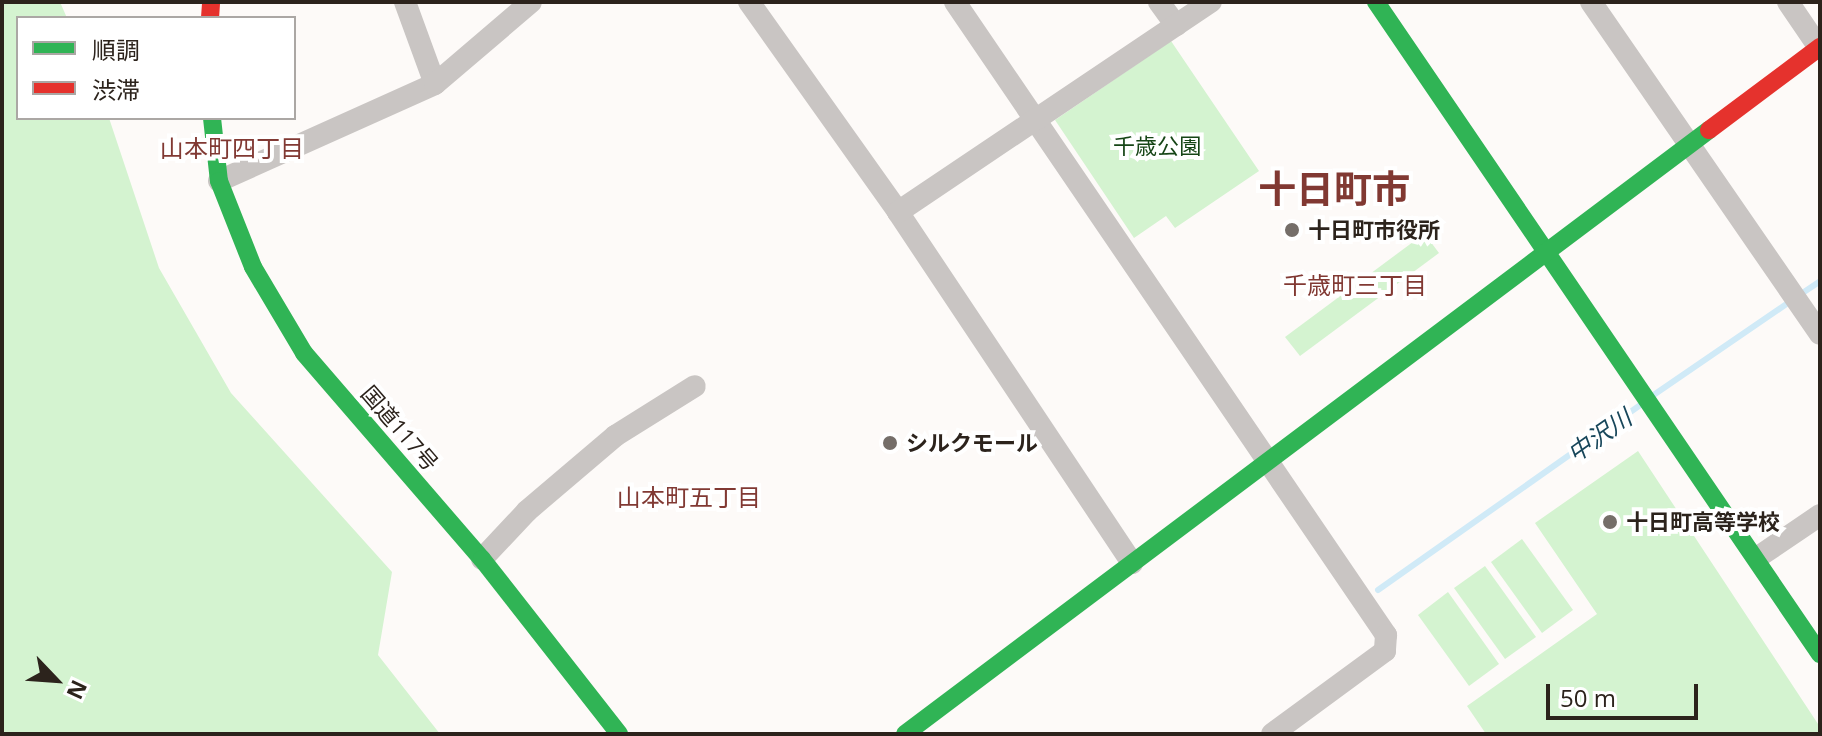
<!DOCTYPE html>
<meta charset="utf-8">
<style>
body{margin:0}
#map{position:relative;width:1822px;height:736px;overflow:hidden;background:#fdfaf8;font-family:"Open Sans","Noto Sans JP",sans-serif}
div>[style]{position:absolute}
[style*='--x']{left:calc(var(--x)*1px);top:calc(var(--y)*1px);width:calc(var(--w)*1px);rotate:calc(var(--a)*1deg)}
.green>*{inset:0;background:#d4f3d0}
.stream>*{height:6px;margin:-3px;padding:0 3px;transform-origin:3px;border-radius:3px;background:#d0eaf7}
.street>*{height:22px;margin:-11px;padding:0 11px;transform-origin:11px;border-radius:11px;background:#c9c5c3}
.fast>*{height:18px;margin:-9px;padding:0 9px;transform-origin:9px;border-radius:9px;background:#30b455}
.jam>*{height:18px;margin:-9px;padding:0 9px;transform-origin:9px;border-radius:9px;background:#e5322d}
.dots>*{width:22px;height:22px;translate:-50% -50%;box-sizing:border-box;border:4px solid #fff;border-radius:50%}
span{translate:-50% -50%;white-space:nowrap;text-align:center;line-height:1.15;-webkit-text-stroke:8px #fff;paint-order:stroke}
.park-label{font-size:22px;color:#164516}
.poi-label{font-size:22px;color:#2c231c;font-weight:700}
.left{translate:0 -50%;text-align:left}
.street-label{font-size:22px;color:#2c231c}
.neighbourhood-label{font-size:24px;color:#813933}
.water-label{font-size:24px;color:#18475b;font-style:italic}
.town-label{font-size:38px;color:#813933;font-weight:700}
.frame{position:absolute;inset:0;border:4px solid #2c231c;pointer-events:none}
.legend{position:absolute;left:16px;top:16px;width:280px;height:104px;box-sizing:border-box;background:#fff;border:2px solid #aba7a4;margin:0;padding:10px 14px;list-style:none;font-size:24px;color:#2c231c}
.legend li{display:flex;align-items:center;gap:16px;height:40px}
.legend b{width:40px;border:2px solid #aba7a4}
.north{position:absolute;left:16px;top:640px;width:80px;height:80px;-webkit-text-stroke:6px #fff;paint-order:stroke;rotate:115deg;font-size:22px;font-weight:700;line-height:32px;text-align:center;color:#2c231c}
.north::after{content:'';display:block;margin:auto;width:28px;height:36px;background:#2c231c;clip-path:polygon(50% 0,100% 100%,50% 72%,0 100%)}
.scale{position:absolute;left:1546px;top:684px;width:152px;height:36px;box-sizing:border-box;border:4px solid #2c231c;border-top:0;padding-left:10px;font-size:24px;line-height:28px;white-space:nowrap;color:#2c231c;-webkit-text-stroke:6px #fff;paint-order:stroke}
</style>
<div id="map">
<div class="green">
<div style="clip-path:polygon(2px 2px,60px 2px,67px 18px,18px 18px,18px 118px,109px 118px,159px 268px,231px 393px,392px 572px,378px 655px,440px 734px,2px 734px)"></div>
<div style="clip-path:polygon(1171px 41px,1259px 171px,1175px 228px,1166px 216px,1134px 238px,1055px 120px)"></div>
<div style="clip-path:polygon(1427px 237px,1439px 253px,1300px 356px,1285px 337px,1417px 239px)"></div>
<div style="clip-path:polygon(1638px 451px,1820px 727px,1820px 734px,1486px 734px,1467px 706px,1597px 614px,1535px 523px)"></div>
<div style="clip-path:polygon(1522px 539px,1573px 610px,1542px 633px,1491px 562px)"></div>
<div style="clip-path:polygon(1485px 566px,1536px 637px,1505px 659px,1454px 588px)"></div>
<div style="clip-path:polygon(1448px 592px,1499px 664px,1469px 686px,1418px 615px)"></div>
</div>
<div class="stream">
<div style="--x:1801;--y:294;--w:23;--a:-34"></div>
<div style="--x:1655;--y:394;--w:165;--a:-34.4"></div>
<div style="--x:1378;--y:590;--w:321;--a:-35.2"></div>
</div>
<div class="street">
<div style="--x:405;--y:2;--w:87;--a:69.9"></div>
<div style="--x:749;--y:2;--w:257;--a:54.6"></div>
<div style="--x:898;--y:212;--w:422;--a:56.3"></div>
<div style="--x:955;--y:2;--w:766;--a:55.75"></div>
<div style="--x:1386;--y:635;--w:16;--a:94"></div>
<div style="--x:1385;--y:651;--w:140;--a:143.7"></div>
<div style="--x:1159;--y:2;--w:29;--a:54"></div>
<div style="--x:1591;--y:2;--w:403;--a:55.4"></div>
<div style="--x:1788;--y:2;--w:57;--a:55.8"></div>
<div style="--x:219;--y:181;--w:237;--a:-24.2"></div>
<div style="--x:435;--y:84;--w:126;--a:-40.5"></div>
<div style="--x:898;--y:212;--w:377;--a:-33.9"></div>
<div style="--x:1758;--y:557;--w:75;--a:-34.1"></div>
<div style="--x:482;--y:559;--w:66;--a:-46.8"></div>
<div style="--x:527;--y:511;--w:116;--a:-40.4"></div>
<div style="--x:615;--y:436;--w:94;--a:-32"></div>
</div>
<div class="fast">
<div style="--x:1376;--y:2;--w:789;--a:55.75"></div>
<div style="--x:212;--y:118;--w:63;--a:83.7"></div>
<div style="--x:219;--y:181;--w:92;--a:68.4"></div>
<div style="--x:253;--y:267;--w:100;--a:59.3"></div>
<div style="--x:304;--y:353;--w:272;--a:49.2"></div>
<div style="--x:482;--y:559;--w:222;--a:51.9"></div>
<div style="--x:905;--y:734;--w:1006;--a:-36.92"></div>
</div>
<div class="jam">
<div style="--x:210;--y:18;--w:16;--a:-86"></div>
<div style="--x:1709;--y:130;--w:139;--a:-36.8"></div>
</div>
<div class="dots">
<div style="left:1292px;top:230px;background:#756e69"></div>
<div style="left:890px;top:443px;background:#756e69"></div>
<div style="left:1610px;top:522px;background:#756e69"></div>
</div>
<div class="park-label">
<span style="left:1157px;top:146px">千歳公園</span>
</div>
<div class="poi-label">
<span class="left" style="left:1308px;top:230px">十日町市役所</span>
<span class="left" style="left:906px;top:443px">シルクモール</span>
<span class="left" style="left:1626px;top:522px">十日町高等学校</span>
</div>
<div class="street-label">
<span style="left:400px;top:428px;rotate:49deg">国道117号</span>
</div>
<div class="neighbourhood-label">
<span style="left:232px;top:148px">山本町四丁目</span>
<span style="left:1355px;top:285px">千歳町三丁目</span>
<span style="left:689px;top:497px">山本町五丁目</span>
</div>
<div class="water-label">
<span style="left:1599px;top:435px;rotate:-35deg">中沢川</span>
</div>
<div class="town-label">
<span style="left:1334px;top:189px">十日町市</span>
</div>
<div class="frame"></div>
<ul class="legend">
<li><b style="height:10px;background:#30b455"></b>順調</li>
<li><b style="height:10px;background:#e5322d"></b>渋滞</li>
</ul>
<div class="north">N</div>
<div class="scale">50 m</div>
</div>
